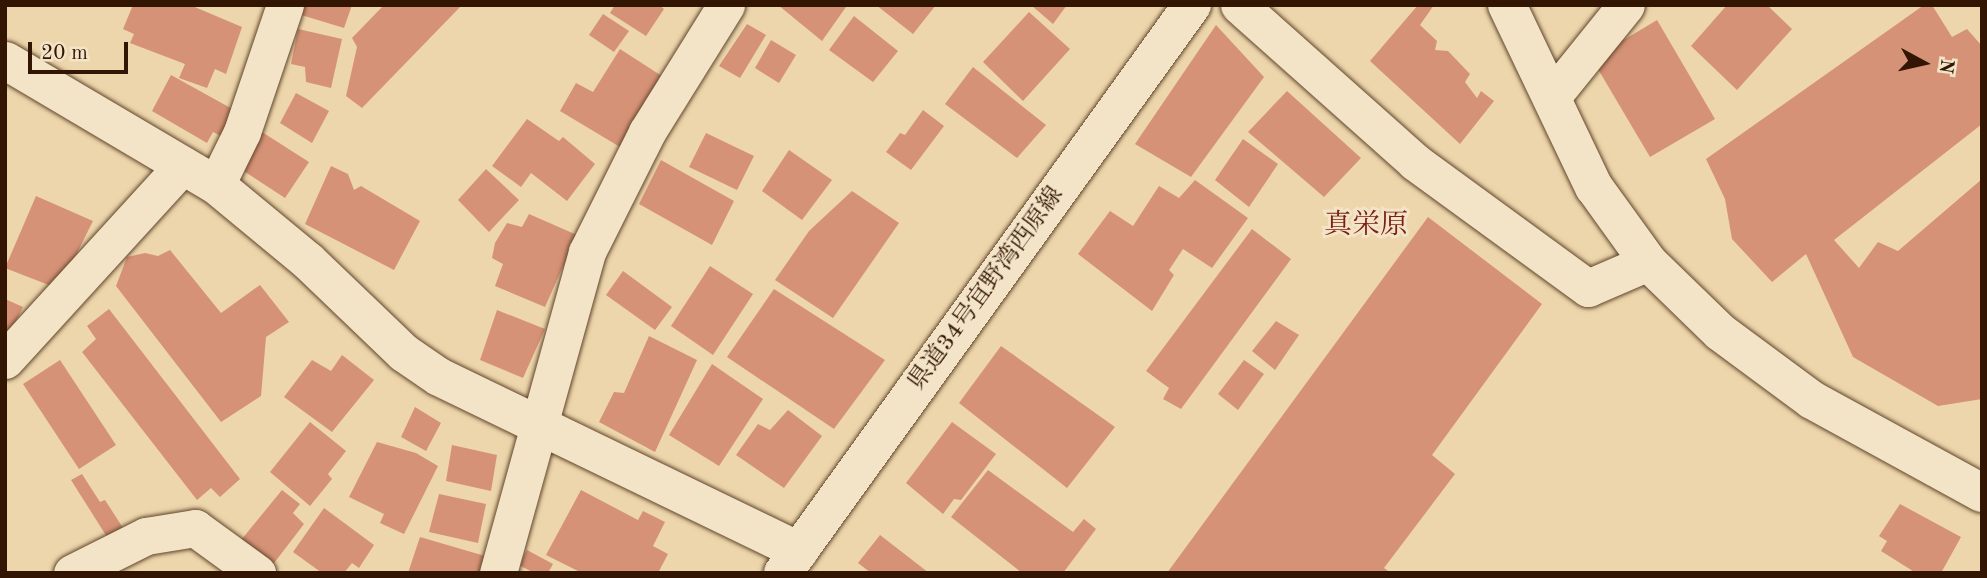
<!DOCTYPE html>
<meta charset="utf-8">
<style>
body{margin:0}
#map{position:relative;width:1987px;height:578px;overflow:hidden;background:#edd6ab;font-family:"Old Standard TT","Noto Serif JP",serif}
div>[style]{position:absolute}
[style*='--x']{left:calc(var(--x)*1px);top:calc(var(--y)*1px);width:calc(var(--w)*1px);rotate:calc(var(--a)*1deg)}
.building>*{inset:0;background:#d69276}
.roads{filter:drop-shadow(0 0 2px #61452c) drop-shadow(0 0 2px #61452c)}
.street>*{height:37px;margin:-18.5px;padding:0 18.5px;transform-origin:18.5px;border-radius:18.5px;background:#f3e4c8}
.secondary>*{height:38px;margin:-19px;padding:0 19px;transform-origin:19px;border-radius:19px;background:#f3e4c8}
span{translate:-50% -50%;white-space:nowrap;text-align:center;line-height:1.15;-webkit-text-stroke:6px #f3e4c8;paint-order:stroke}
.street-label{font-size:24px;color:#321502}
.quarter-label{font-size:28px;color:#7a1f14}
.frame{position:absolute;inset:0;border:7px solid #321502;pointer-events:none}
.north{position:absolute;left:1889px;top:28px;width:70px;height:70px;-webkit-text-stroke:5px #f3e4c8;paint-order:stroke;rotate:98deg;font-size:19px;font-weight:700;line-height:28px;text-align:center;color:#321502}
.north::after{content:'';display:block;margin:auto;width:24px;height:32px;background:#321502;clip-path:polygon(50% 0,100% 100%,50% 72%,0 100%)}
.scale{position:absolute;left:28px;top:42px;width:100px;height:32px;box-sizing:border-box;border:4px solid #321502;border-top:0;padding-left:9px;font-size:21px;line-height:24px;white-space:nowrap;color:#321502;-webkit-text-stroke:5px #f3e4c8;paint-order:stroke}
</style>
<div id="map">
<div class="building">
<div style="clip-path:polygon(133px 5px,190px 5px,242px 27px,226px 74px,215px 69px,207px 88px,179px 78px,185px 64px,130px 43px,134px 34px,123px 29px)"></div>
<div style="clip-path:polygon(301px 5px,352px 5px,344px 28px,298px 14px)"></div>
<div style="clip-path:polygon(384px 5px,462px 5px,362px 108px,346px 96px,357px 47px,352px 38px)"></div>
<div style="clip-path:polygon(615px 5px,659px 5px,664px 9px,646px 36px,610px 13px)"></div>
<div style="clip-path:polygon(778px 5px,844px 5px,846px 7px,822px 41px)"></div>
<div style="clip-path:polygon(876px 5px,936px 5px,913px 34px)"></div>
<div style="clip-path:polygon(1031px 5px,1067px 5px,1053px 24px)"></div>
<div style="clip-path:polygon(1418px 5px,1434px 5px,1420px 25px,1437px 41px,1435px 50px,1448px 51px,1470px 74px,1465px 82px,1477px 98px,1481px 91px,1494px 101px,1460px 144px,1370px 61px)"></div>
<div style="clip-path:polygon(1727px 5px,1767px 5px,1792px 29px,1737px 90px,1691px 46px)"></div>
<div style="clip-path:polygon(1924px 5px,1932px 5px,1952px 37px,1967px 29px,1982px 46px,1982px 124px,1834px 240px,1859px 268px,1878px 242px,1898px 251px,1982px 179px,1982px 399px,1938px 406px,1853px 357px,1806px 254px,1772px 282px,1732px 239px,1725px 199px,1706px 159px)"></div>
<div style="clip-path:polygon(1029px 12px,1070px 49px,1023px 101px,983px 62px)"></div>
<div style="clip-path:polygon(603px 14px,629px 31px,614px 52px,589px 35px)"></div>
<div style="clip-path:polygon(854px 16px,898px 51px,873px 82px,829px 50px)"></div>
<div style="clip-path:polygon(1657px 20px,1715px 119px,1650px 157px,1592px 59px)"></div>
<div style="clip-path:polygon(747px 24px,766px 35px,740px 78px,719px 66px)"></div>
<div style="clip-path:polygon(1216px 25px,1264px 77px,1191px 177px,1135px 144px)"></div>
<div style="clip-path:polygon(298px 29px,342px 39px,331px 88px,306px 82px,305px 67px,291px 64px)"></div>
<div style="clip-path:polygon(771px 40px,796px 55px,779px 83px,755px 68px)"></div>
<div style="clip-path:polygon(620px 49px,668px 80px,625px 150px,560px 111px,576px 83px,593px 92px)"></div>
<div style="clip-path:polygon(973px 67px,1046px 125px,1017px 158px,945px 104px)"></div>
<div style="clip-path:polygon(171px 75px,236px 111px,223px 137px,213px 132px,207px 143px,152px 111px)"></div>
<div style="clip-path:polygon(1287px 91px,1361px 158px,1324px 197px,1248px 132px)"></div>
<div style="clip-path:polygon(296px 93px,329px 111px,312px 143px,280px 123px)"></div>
<div style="clip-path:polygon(923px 110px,944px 126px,911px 170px,886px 152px,900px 133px,905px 135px)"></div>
<div style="clip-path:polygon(527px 119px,559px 141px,563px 137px,595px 164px,567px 201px,531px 173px,521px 187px,492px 166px)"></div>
<div style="clip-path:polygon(262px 132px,309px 162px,285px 198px,239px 168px)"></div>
<div style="clip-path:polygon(706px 133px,754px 156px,737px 190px,689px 167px)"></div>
<div style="clip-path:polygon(1243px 139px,1278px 164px,1249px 207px,1215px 180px)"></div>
<div style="clip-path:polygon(789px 150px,832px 180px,802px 220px,762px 191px)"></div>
<div style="clip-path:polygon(661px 160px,734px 201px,712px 245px,639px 204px)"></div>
<div style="clip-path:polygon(331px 166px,348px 174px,354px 190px,361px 186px,420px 221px,394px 270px,305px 224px)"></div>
<div style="clip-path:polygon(486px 169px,519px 200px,489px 232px,458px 200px)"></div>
<div style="clip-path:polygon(1195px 180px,1248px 218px,1212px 268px,1183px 249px,1169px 270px,1174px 275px,1152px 311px,1078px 254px,1110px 211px,1133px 226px,1159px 186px,1179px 198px)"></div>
<div style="clip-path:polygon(852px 191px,899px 223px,833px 318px,775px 280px,809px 231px)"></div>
<div style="clip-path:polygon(36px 196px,93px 221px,59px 289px,5px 268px)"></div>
<div style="clip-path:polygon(529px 214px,577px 235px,545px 307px,495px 286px,503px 264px,492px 258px,495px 243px,507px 223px,522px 227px)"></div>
<div style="clip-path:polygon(1428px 217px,1542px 304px,1432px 455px,1455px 474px,1384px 568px,1391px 573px,1167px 573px)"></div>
<div style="clip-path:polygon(1252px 229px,1291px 259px,1181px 409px,1163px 399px,1169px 388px,1146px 371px)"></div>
<div style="clip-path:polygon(170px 250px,221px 313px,260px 285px,289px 322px,266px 337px,261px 396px,221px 422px,116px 286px,127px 257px,145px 253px,158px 256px)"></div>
<div style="clip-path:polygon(710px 266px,753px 294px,713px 355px,671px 326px)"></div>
<div style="clip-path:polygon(623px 271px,672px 307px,655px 330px,606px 295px)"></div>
<div style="clip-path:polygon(774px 289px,885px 360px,834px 429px,727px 357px)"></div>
<div style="clip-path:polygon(5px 299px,23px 307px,5px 343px)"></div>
<div style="clip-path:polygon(109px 309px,240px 479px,220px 497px,211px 488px,197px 500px,82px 352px,96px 339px,87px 326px)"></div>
<div style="clip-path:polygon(497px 310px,545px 329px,523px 378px,480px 360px)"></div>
<div style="clip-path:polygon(1276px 321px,1299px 335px,1275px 370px,1252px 351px)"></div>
<div style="clip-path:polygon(649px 336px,697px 360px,655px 452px,599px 422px,614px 392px,624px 393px)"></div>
<div style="clip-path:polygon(1001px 346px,1115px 427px,1067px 488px,959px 403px)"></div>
<div style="clip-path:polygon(342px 355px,374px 380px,332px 432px,284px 397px,312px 360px,331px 371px)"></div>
<div style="clip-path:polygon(60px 360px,116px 445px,79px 469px,23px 384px)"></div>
<div style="clip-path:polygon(1244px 360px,1264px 374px,1238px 410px,1218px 394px)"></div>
<div style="clip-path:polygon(712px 364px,763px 399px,719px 466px,669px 435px)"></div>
<div style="clip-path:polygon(415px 407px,441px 423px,426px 451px,401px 437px)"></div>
<div style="clip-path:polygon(788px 410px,822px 436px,784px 488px,736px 455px,758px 424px,770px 430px)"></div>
<div style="clip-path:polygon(310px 422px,346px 451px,328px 474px,332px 479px,310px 506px,270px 472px)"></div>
<div style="clip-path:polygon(952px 422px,996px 454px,961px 500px,954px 499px,943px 514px,906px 483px)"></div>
<div style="clip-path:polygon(377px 442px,416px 453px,438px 466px,404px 534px,380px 523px,384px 514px,349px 497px)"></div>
<div style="clip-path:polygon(452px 445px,497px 455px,491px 491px,446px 481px)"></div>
<div style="clip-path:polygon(988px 470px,1073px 532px,1084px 519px,1096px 529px,1063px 573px,1022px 573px,951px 517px)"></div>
<div style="clip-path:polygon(82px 474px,100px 502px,105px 500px,125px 531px,107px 537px,71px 480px)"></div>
<div style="clip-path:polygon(282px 490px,300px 504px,293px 513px,304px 524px,268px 571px,237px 545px)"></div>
<div style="clip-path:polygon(581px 490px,638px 520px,643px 511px,665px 522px,653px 546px,668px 554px,658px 573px,582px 573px,546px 555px)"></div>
<div style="clip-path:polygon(439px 494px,486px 504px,478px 543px,429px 532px)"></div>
<div style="clip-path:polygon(1900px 504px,1961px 537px,1941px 573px,1916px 573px,1881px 551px,1887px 541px,1879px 536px)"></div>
<div style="clip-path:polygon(324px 508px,374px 545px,359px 568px,352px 563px,344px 573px,322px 573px,293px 552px)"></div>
<div style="clip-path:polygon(880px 535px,929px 573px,871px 573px,858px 563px)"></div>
<div style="clip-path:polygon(420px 537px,485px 556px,480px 573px,408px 573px)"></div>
<div style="clip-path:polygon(527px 550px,553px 564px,548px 573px,534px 573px,519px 565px)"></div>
</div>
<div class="roads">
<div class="street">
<div style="--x:1239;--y:5;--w:236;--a:41.7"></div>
<div style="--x:1415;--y:162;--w:214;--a:36.1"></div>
<div style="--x:1588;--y:288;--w:65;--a:-23.4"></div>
<div style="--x:1551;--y:98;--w:119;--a:-51.1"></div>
<div style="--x:216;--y:185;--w:59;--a:-63.9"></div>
<div style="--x:242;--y:132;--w:134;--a:-71.3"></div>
<div style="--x:5;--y:360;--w:264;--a:-47.6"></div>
<div style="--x:72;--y:573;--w:83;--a:-26.6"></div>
<div style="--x:146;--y:536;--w:50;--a:-9.3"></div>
<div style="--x:195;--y:528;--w:77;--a:36"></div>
<div style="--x:498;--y:573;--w:333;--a:-74.5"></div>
<div style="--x:587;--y:252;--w:134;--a:-63.4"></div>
<div style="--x:647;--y:132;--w:150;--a:-58.1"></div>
</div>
<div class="secondary">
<div style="--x:1507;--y:5;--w:202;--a:64.5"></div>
<div style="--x:1594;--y:187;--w:92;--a:54.2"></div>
<div style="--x:1648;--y:262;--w:100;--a:44.2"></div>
<div style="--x:1720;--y:332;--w:114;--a:36.5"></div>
<div style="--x:1812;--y:400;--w:194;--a:28.7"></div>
<div style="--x:6;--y:61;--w:244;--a:30.6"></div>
<div style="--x:216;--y:185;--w:119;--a:39.6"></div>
<div style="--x:308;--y:261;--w:133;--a:43.8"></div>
<div style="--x:404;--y:353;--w:42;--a:34.4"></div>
<div style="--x:439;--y:377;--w:400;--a:25.8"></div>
<div style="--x:783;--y:573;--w:700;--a:-54.24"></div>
</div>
</div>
<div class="street-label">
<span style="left:987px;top:289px;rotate:-54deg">県道34号宜野湾西原線</span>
</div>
<div class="quarter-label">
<span style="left:1366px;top:226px">真栄原</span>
</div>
<div class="frame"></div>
<div class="north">N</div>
<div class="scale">20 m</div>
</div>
